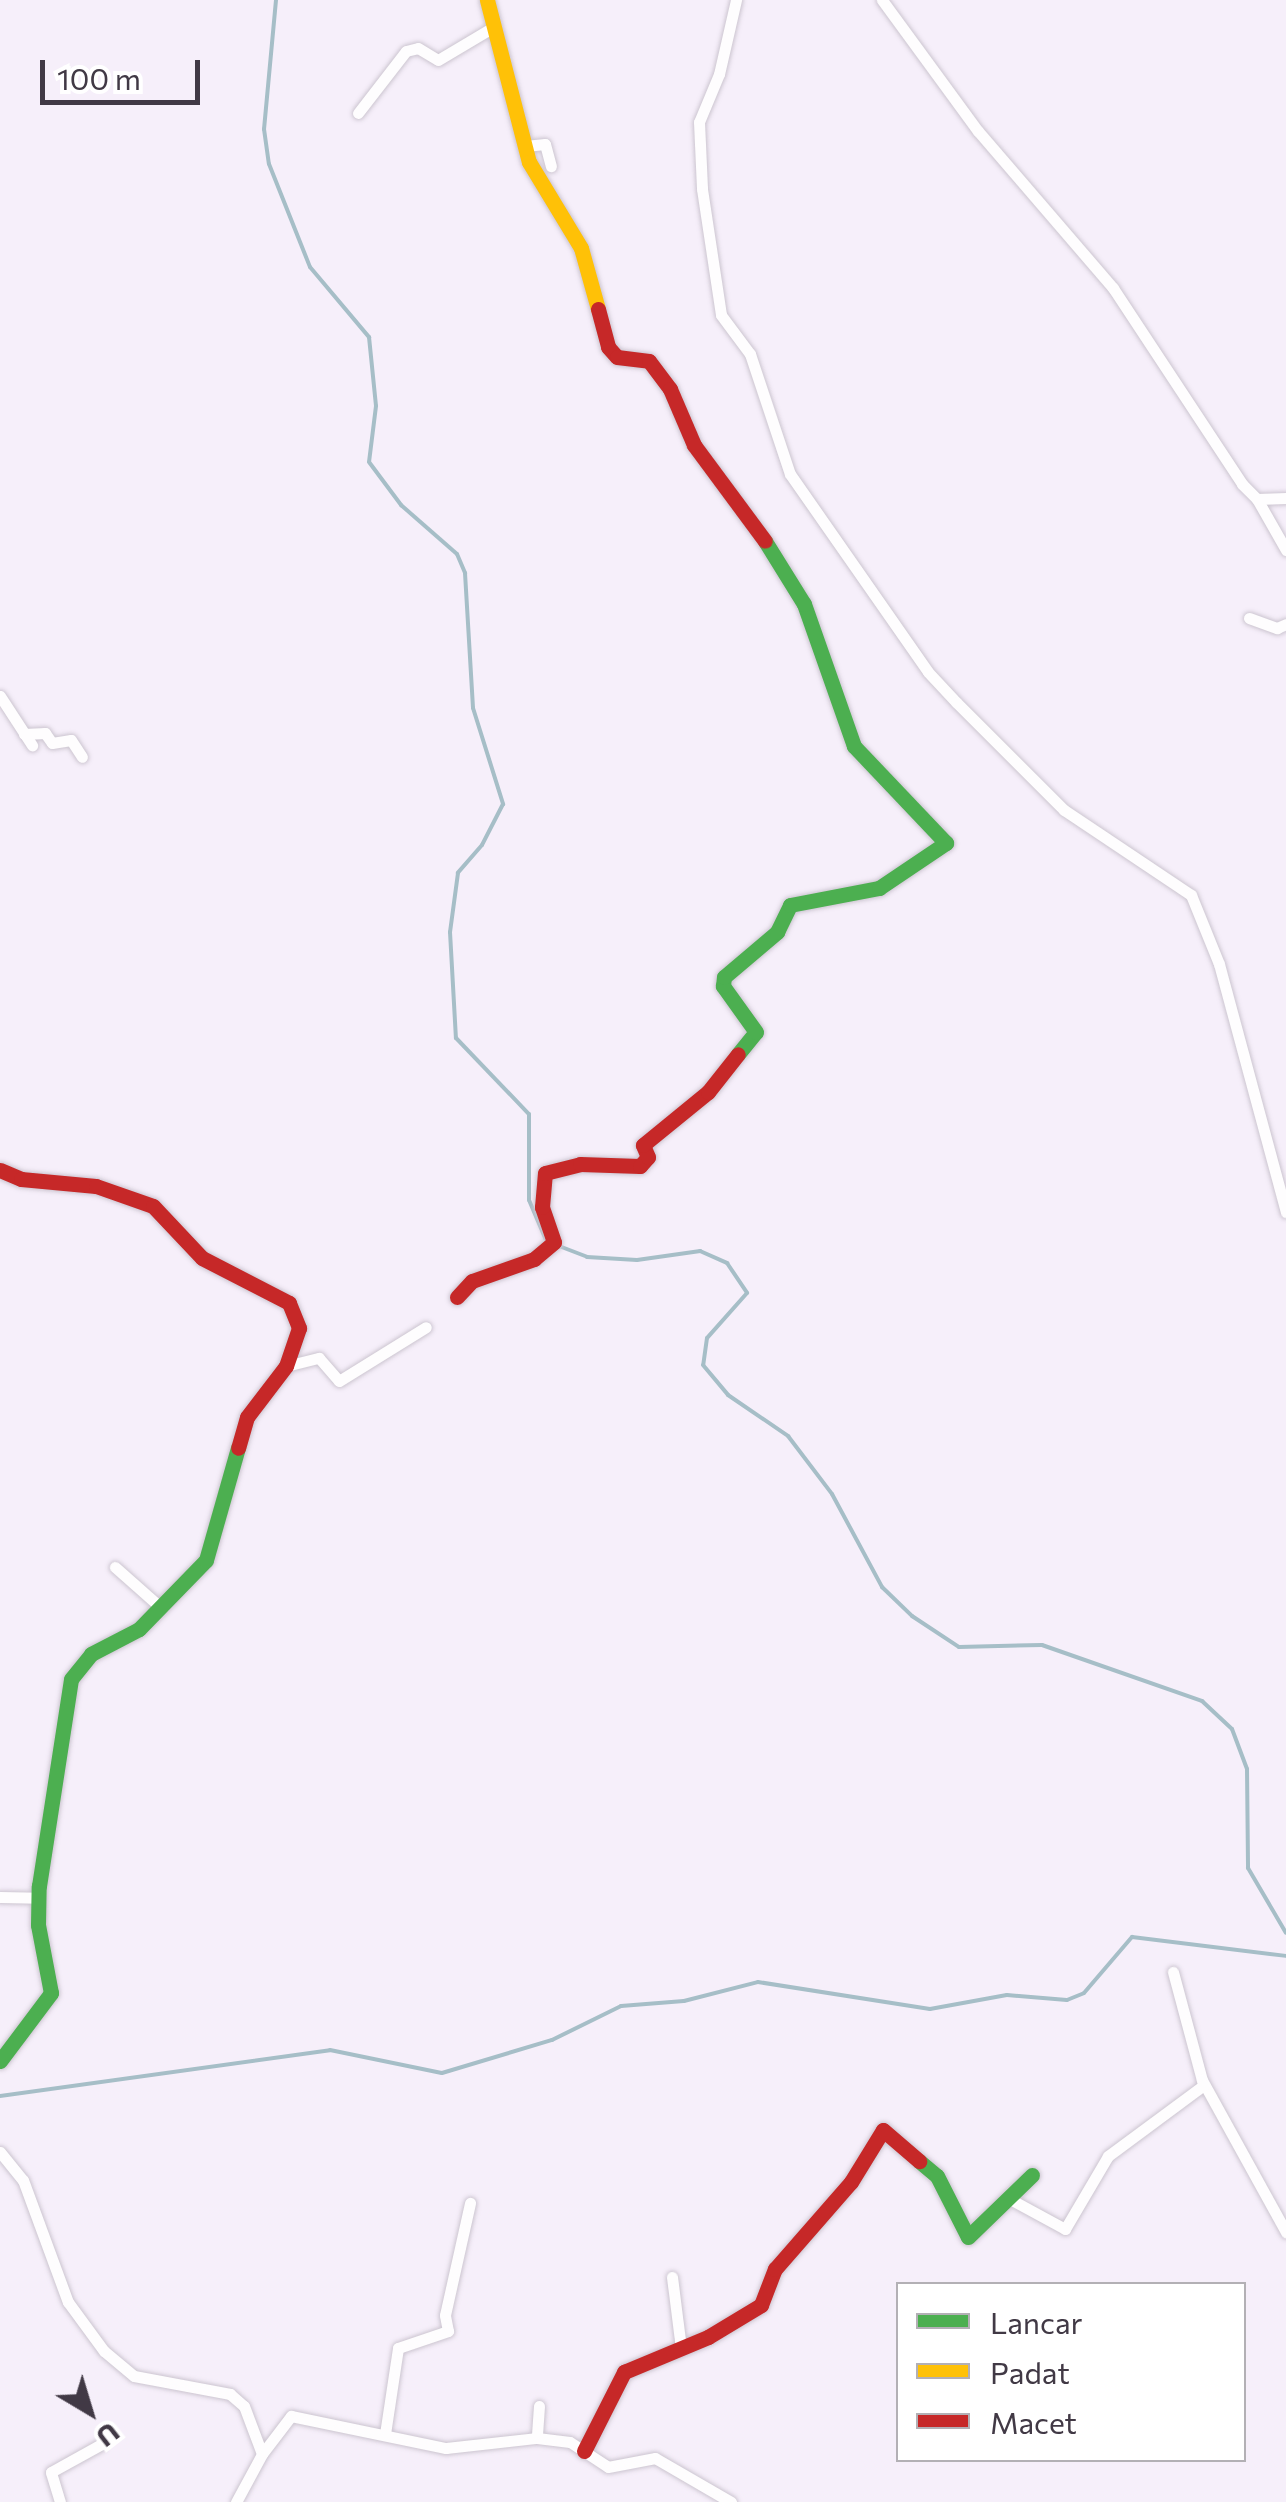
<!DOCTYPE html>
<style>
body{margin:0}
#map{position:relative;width:1286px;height:2502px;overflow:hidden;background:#f6effa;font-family:Commissioner,sans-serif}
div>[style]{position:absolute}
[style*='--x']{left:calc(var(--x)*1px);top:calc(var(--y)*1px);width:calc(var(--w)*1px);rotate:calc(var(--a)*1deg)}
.stream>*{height:4px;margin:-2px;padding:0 2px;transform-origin:2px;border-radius:2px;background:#a6bec7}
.roads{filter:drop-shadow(0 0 2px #ccc5d0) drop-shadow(0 0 2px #ccc5d0)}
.street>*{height:11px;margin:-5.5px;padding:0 5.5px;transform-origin:5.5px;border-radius:5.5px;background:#fefdfe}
.fast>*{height:15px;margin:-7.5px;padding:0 7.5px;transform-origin:7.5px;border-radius:7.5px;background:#4caf50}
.slow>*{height:15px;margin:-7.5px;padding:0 7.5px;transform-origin:7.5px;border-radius:7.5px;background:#ffc107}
.jam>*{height:15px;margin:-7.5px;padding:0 7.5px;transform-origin:7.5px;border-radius:7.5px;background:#c62828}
span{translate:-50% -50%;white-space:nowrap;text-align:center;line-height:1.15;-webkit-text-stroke:10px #fff;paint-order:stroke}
.legend{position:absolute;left:896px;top:2282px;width:350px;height:180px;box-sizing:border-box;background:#fff;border:2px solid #b3b0b5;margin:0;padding:12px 18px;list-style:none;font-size:30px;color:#413945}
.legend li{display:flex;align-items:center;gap:20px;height:50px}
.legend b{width:50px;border:2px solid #b3b0b5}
.north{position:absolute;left:40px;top:2362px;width:100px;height:100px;-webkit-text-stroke:8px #fff;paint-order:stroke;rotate:142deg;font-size:28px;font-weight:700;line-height:40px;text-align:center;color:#413945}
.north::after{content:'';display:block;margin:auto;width:35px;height:45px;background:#413945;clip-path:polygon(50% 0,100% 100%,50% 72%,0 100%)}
.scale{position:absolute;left:40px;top:60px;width:160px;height:45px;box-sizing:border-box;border:5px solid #413945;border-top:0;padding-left:12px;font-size:30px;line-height:35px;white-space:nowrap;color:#413945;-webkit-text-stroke:8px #fff;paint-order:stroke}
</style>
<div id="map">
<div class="stream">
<div style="--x:276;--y:0;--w:130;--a:95.3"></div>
<div style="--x:264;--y:129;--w:35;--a:82"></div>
<div style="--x:269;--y:164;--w:111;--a:68.3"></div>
<div style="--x:310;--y:267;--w:92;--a:49.9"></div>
<div style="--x:369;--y:337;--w:69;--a:84.2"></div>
<div style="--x:376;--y:406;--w:56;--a:97.1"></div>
<div style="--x:369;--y:462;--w:54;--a:53.3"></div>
<div style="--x:401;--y:505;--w:74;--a:41.2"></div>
<div style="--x:457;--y:554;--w:21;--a:67"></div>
<div style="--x:465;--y:573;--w:135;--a:86.6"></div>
<div style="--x:473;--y:708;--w:101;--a:72.6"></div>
<div style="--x:503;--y:804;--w:46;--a:117.1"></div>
<div style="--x:482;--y:845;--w:37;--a:131"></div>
<div style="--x:458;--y:873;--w:60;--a:97.7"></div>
<div style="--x:450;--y:932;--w:106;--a:86.8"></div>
<div style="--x:456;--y:1038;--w:105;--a:46.2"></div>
<div style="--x:529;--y:1114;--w:86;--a:90"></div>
<div style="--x:529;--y:1200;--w:43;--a:67"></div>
<div style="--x:559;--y:1246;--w:30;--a:21"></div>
<div style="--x:587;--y:1257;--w:50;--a:3.4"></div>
<div style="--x:637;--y:1260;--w:64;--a:-8.1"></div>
<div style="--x:700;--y:1251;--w:30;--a:24"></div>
<div style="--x:727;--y:1263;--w:36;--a:56"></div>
<div style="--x:747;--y:1293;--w:60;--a:131.6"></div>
<div style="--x:707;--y:1338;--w:27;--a:98"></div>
<div style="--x:703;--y:1365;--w:39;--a:50"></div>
<div style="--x:728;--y:1395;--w:73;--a:34.3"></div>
<div style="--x:788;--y:1436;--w:73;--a:52.8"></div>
<div style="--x:832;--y:1494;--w:106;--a:61.7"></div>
<div style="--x:882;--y:1587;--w:42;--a:44"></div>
<div style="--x:912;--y:1616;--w:56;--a:33.4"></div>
<div style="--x:959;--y:1647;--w:83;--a:-1.4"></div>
<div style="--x:1042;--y:1645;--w:170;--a:19.3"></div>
<div style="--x:1202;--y:1701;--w:41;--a:43"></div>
<div style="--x:1232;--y:1729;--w:43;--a:69.4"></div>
<div style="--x:1247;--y:1769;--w:99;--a:89.4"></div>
<div style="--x:1248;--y:1868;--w:75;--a:59.7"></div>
<div style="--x:0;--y:2096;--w:333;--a:-7.9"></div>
<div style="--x:330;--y:2050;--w:114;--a:11.6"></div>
<div style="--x:442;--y:2073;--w:115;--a:-16.7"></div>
<div style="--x:552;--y:2040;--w:77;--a:-26.2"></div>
<div style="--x:621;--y:2006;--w:63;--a:-4.5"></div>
<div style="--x:684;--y:2001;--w:76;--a:-14.4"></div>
<div style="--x:758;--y:1982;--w:174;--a:8.9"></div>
<div style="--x:930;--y:2009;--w:78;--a:-10.3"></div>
<div style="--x:1007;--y:1995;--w:60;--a:4.8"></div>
<div style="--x:1067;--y:2000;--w:18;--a:-22"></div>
<div style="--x:1084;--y:1993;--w:74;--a:-49.4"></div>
<div style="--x:1132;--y:1937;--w:155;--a:7"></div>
</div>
<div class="roads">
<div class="street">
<div style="--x:736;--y:0;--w:76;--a:102.9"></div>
<div style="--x:719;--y:74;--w:52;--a:112.6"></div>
<div style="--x:699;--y:122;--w:67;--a:87.4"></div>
<div style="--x:702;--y:189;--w:127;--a:81.4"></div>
<div style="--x:721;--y:315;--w:49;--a:53.4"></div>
<div style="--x:750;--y:354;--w:126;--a:71.6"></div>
<div style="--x:790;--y:474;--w:241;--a:55.1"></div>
<div style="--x:928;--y:672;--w:42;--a:46.9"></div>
<div style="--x:957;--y:703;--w:151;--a:45"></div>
<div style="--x:1064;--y:810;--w:153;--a:33.8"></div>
<div style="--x:1191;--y:895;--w:74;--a:67.9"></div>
<div style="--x:1219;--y:964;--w:257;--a:74.9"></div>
<div style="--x:882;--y:0;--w:162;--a:53.8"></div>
<div style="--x:978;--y:131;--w:207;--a:49.3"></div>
<div style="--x:1113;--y:288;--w:235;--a:56.6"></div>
<div style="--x:1242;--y:484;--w:21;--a:45"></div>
<div style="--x:1257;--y:499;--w:29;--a:-2"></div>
<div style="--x:358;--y:113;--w:78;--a:-52.3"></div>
<div style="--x:406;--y:51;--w:12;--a:-14"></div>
<div style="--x:418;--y:48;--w:23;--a:31"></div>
<div style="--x:438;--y:60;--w:63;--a:-30.7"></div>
<div style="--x:525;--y:146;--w:20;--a:-6"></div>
<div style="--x:545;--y:144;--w:23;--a:75"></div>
<div style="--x:1257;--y:499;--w:59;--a:60.4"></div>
<div style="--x:1249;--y:618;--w:30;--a:20"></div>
<div style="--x:1277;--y:628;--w:10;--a:-24"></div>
<div style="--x:0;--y:696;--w:59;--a:56.9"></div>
<div style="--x:24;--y:734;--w:21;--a:-3"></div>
<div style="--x:45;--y:733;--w:12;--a:55"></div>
<div style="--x:52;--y:743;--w:19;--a:-9"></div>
<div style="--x:71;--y:740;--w:20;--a:57"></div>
<div style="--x:286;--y:1366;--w:34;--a:-14"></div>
<div style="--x:319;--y:1358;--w:30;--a:49"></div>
<div style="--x:339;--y:1381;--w:102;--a:-31.8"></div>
<div style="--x:115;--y:1567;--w:60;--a:41.6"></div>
<div style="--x:0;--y:1897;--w:39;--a:1"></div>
<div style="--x:1173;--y:1972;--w:112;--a:75"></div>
<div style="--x:1202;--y:2080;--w:174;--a:61.1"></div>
<div style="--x:0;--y:2152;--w:36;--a:51"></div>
<div style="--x:23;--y:2180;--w:130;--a:69.8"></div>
<div style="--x:68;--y:2302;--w:61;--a:53.7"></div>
<div style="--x:104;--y:2351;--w:39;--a:40"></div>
<div style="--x:134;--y:2376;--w:98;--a:10.6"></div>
<div style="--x:230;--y:2394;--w:18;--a:41"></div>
<div style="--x:244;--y:2406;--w:51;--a:69.4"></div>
<div style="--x:262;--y:2454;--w:55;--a:118.4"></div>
<div style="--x:1008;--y:2198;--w:65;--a:28.5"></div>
<div style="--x:1065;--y:2229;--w:85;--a:-59.5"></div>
<div style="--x:1108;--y:2156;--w:119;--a:-36.5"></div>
<div style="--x:672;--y:2277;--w:72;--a:82.8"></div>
<div style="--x:539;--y:2406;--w:32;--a:94"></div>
<div style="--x:537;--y:2438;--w:33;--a:7"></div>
<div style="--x:570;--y:2442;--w:45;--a:33.3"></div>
<div style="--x:608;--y:2467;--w:48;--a:-10.8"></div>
<div style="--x:655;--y:2458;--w:88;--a:30.1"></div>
<div style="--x:385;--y:2434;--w:87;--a:-81.4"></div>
<div style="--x:398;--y:2348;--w:53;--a:-18.8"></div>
<div style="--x:448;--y:2331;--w:16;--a:-101"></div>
<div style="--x:445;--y:2315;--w:115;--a:-77.4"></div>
<div style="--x:262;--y:2454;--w:48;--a:-52.7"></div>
<div style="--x:291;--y:2416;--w:158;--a:11.7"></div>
<div style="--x:446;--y:2448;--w:92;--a:-6.3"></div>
<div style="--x:60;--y:2502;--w:31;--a:-107"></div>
<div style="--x:51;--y:2472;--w:56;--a:-28.9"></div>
</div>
<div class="fast">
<div style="--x:738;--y:1054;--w:28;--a:-51"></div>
<div style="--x:756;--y:1032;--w:57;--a:-125.7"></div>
<div style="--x:723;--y:986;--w:9;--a:-84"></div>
<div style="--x:724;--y:977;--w:70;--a:-40.3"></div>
<div style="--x:777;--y:932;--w:30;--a:-64"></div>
<div style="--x:790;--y:905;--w:91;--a:-10.8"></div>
<div style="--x:879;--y:888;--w:81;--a:-33.9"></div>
<div style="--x:946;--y:843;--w:134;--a:-133.5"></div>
<div style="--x:854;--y:746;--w:151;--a:-109.4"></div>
<div style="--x:804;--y:604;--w:74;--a:-121.8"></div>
<div style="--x:0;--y:2061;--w:85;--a:-53.1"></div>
<div style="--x:51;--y:1993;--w:69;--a:-100.8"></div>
<div style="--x:38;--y:1925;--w:39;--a:-89"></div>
<div style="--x:39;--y:1886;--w:209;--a:-81.2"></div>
<div style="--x:71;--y:1679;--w:32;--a:-51"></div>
<div style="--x:91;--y:1654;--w:54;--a:-27.5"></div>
<div style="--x:139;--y:1629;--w:96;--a:-45.8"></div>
<div style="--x:206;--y:1560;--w:116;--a:-74.1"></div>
<div style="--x:919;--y:2161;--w:23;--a:40"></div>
<div style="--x:937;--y:2176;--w:68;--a:63.1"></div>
<div style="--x:968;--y:2237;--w:89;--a:-44.1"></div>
</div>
<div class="slow">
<div style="--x:487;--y:0;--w:167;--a:75.5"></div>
<div style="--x:529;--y:162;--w:100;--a:58.8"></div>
<div style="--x:581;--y:248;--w:63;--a:74.4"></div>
</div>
<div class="jam">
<div style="--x:598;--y:309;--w:39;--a:75"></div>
<div style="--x:608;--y:347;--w:13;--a:48"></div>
<div style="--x:617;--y:357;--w:32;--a:7"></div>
<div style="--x:649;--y:361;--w:35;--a:53"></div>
<div style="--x:670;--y:389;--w:61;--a:66.8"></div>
<div style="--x:694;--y:445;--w:119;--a:53.5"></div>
<div style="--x:0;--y:1170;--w:23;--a:23"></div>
<div style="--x:21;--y:1179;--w:75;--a:5.3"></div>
<div style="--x:96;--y:1186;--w:60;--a:19.3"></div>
<div style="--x:153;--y:1206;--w:71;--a:46.7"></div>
<div style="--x:202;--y:1258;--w:98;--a:27.3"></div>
<div style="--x:289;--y:1303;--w:27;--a:68"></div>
<div style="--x:299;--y:1328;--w:40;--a:108.9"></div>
<div style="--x:286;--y:1366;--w:64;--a:127.4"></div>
<div style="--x:247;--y:1417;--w:32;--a:106"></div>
<div style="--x:457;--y:1297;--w:22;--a:-47"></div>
<div style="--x:472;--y:1281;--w:66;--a:-19.5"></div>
<div style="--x:534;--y:1259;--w:26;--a:-40"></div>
<div style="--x:554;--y:1242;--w:37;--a:-109"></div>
<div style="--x:542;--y:1207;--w:34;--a:-85"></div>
<div style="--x:545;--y:1173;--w:36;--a:-14"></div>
<div style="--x:580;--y:1164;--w:60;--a:1.9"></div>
<div style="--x:640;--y:1166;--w:12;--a:-48"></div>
<div style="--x:648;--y:1157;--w:13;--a:-113"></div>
<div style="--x:643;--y:1145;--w:84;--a:-39.2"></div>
<div style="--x:708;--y:1092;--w:48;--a:-51.7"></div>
<div style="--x:584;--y:2451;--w:89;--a:-63.1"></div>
<div style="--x:624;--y:2372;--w:91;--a:-22.6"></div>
<div style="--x:708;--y:2337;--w:62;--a:-31.1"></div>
<div style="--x:761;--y:2305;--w:39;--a:-69"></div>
<div style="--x:775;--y:2269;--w:116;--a:-48.9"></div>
<div style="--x:851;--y:2182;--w:61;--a:-58.4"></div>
<div style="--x:883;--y:2130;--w:48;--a:40.7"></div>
</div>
</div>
<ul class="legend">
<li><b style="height:12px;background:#4caf50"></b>Lancar</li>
<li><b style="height:12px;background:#ffc107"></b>Padat</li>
<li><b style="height:12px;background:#c62828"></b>Macet</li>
</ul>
<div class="north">U</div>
<div class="scale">100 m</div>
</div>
